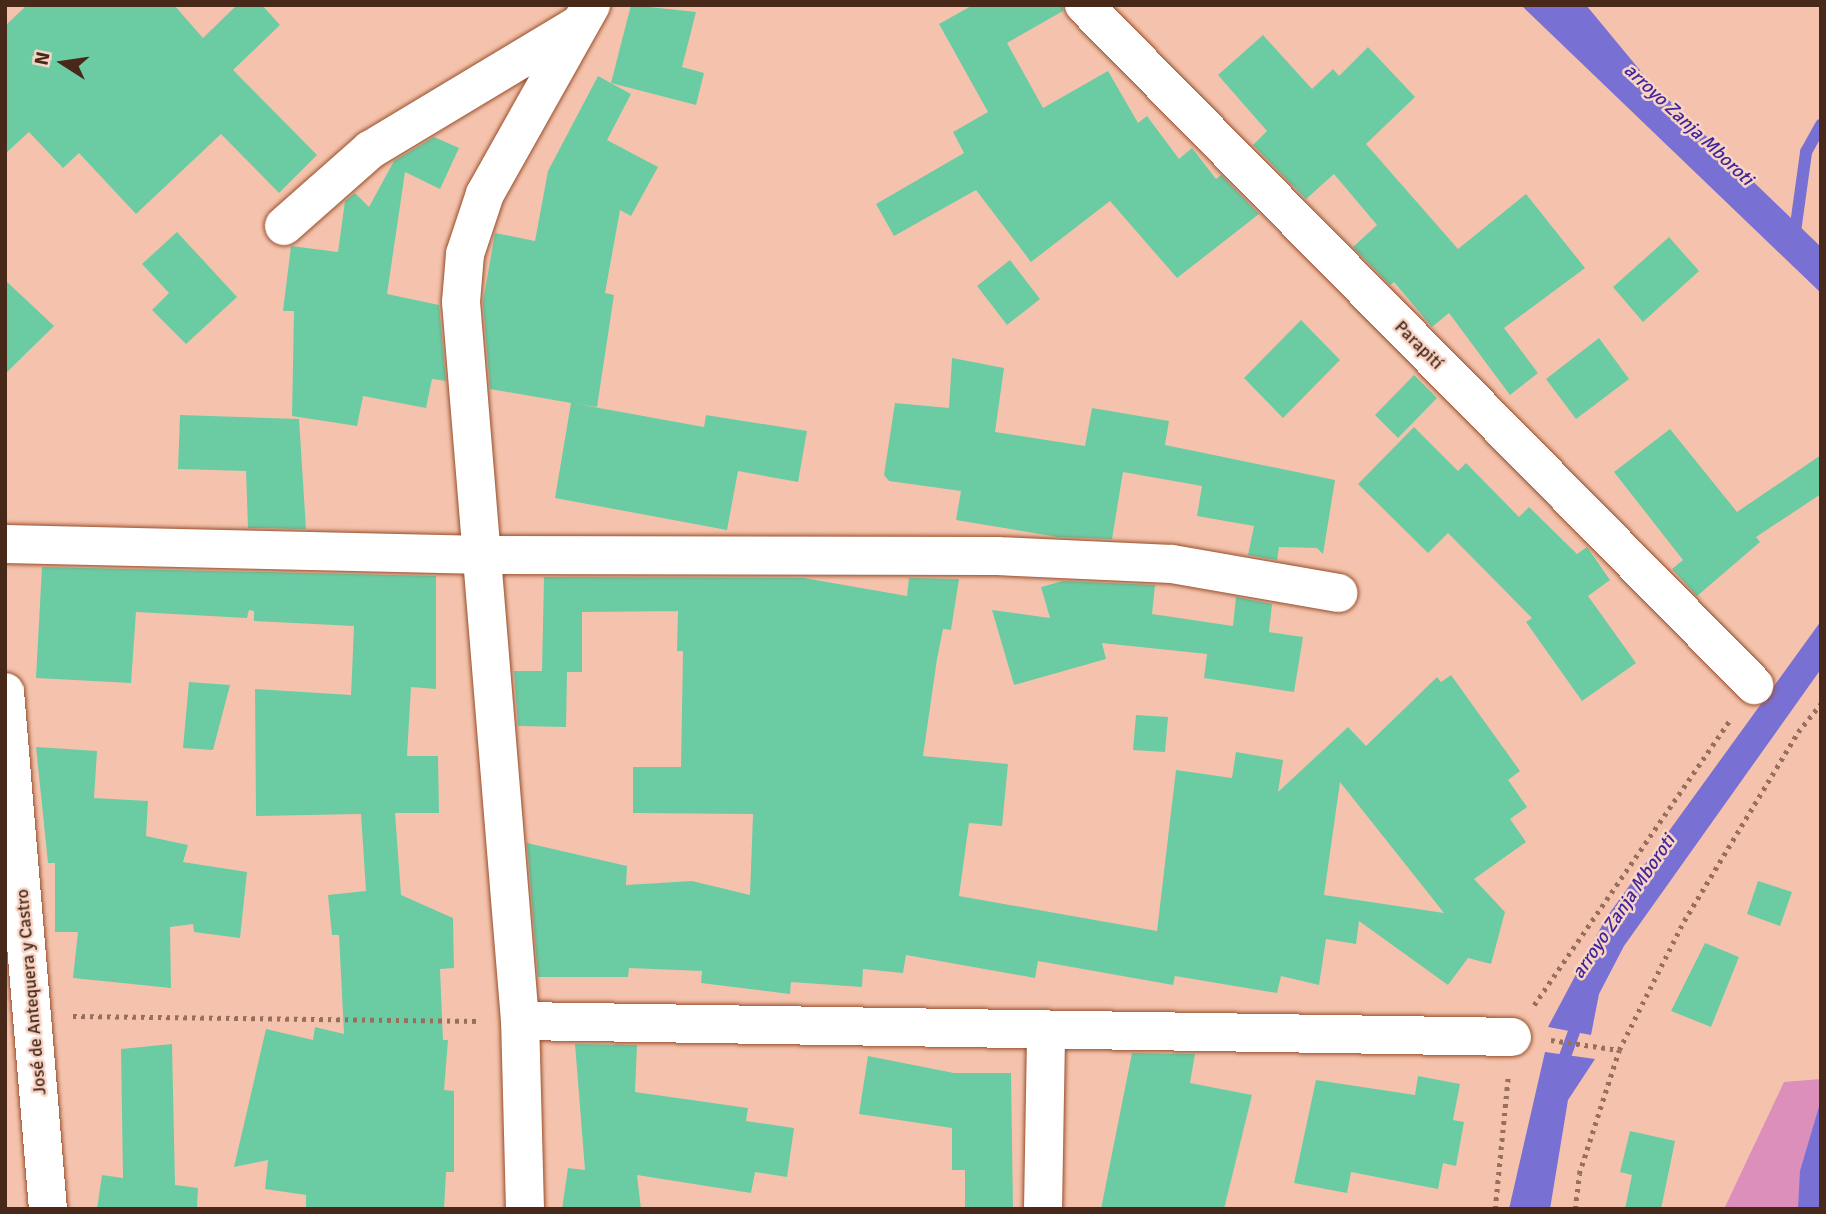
<!DOCTYPE html>
<meta charset="utf-8">
<style>
body{margin:0}
#map{position:relative;width:1826px;height:1214px;overflow:hidden;background:#f5c3ad;font-family:Signika,sans-serif}
div>[style]{position:absolute}
[style*='--x']{left:calc(var(--x)*1px);top:calc(var(--y)*1px);width:calc(var(--w)*1px);rotate:calc(var(--a)*1deg)}
.green>*{inset:0;background:#dc8fbb}
.water>*{inset:0;background:#7970d3}
.stream>*{height:12px;margin:-6px;padding:0 6px;transform-origin:6px;border-radius:6px;background:#7970d3}
.building>*{inset:0;background:#6bcca4}
.path>*{height:4.5px;margin-top:-2.25px;transform-origin:0;background:repeating-linear-gradient(90deg,#986f5d 0 3.5px,transparent 0 8.5px)}
.roads{filter:drop-shadow(0 0 2px #974e2b) drop-shadow(0 0 2px #974e2b)}
.minor>*{height:38px;margin:-19px;padding:0 19px;transform-origin:19px;border-radius:19px;background:#fff}
span{translate:-50% -50%;white-space:nowrap;text-align:center;line-height:1.15;-webkit-text-stroke:5px #f7d4c5;paint-order:stroke}
.street-label{font-size:18px;color:#482819}
.water-label{font-size:19px;color:#40259a;font-style:italic}
.frame{position:absolute;inset:0;border:7px solid #482819;pointer-events:none}
.north{position:absolute;left:28px;top:28px;width:70px;height:70px;-webkit-text-stroke:5px #f7d4c5;paint-order:stroke;rotate:282deg;font-size:19px;font-weight:700;line-height:28px;text-align:center;color:#482819}
.north::after{content:'';display:block;margin:auto;width:24px;height:32px;background:#482819;clip-path:polygon(50% 0,100% 100%,50% 72%,0 100%)}
</style>
<div id="map">
<div class="green">
<div style="clip-path:polygon(1821px 1079px,1821px 1209px,1724px 1209px,1784px 1082px)"></div>
</div>
<div class="water">
<div style="clip-path:polygon(1521px 5px,1586px 5px,1648px 80px,1821px 247px,1821px 293px)"></div>
<div style="clip-path:polygon(1821px 621px,1821px 669px,1624px 946px,1599px 994px,1591px 1035px,1548px 1027px,1606px 918px)"></div>
<div style="clip-path:polygon(1545px 1052px,1595px 1059px,1568px 1100px,1550px 1209px,1509px 1209px)"></div>
<div style="clip-path:polygon(1821px 1100px,1821px 1209px,1798px 1209px,1800px 1171px)"></div>
</div>
<div class="stream">
<div style="--x:1794;--y:239;--w:88;--a:-82.1"></div>
<div style="--x:1806;--y:152;--w:31;--a:-61"></div>
<div style="--x:1560;--y:1070;--w:55;--a:-69.9"></div>
</div>
<div class="building">
<div style="clip-path:polygon(27px 5px,174px 5px,203px 38px,237px 5px,262px 5px,280px 25px,233px 70px,317px 155px,279px 193px,221px 134px,136px 214px,79px 153px,63px 168px,29px 132px,5px 154px,5px 26px)"></div>
<div style="clip-path:polygon(631px 5px,696px 12px,682px 67px,704px 73px,696px 105px,611px 83px)"></div>
<div style="clip-path:polygon(973px 5px,1063px 5px,1063px 11px,1007px 43px,1043px 108px,1108px 71px,1138px 123px,1147px 116px,1179px 159px,1192px 148px,1216px 179px,1221px 175px,1259px 214px,1177px 278px,1110px 201px,1031px 262px,976px 190px,894px 236px,876px 204px,964px 153px,953px 132px,988px 112px,939px 24px)"></div>
<div style="clip-path:polygon(1263px 35px,1312px 89px,1333px 69px,1339px 76px,1368px 47px,1415px 97px,1366px 144px,1458px 249px,1526px 194px,1585px 268px,1504px 328px,1538px 373px,1510px 395px,1449px 313px,1432px 327px,1394px 282px,1390px 285px,1353px 247px,1377px 225px,1334px 174px,1306px 199px,1253px 145px,1267px 131px,1218px 75px)"></div>
<div style="clip-path:polygon(598px 76px,631px 94px,607px 140px,658px 167px,631px 216px,620px 210px,605px 293px,614px 295px,597px 407px,577px 404px,704px 427px,706px 415px,807px 431px,798px 482px,738px 471px,727px 530px,555px 498px,571px 403px,490px 389px,483px 302px,495px 233px,535px 241px,548px 171px)"></div>
<div style="clip-path:polygon(434px 137px,459px 148px,440px 189px,405px 172px,387px 294px,439px 305px,446px 381px,432px 379px,426px 408px,363px 396px,357px 426px,292px 416px,294px 311px,283px 311px,291px 246px,338px 252px,345px 201px,355px 193px,369px 207px,394px 161px)"></div>
<div style="clip-path:polygon(177px 232px,237px 297px,186px 344px,152px 310px,169px 293px,142px 264px)"></div>
<div style="clip-path:polygon(1669px 237px,1699px 271px,1643px 322px,1613px 287px)"></div>
<div style="clip-path:polygon(1010px 260px,1040px 299px,1007px 325px,977px 286px)"></div>
<div style="clip-path:polygon(5px 280px,54px 326px,5px 374px)"></div>
<div style="clip-path:polygon(1301px 320px,1340px 360px,1283px 418px,1244px 378px)"></div>
<div style="clip-path:polygon(1599px 338px,1629px 379px,1576px 419px,1546px 379px)"></div>
<div style="clip-path:polygon(952px 358px,1004px 368px,995px 432px,1085px 446px,1092px 408px,1169px 421px,1165px 445px,1335px 480px,1323px 554px,1317px 548px,1279px 547px,1277px 560px,1248px 555px,1254px 526px,1197px 516px,1202px 486px,1123px 472px,1112px 539px,1058px 537px,956px 520px,961px 491px,889px 481px,884px 475px,895px 403px,949px 408px)"></div>
<div style="clip-path:polygon(1414px 375px,1437px 398px,1398px 438px,1375px 415px)"></div>
<div style="clip-path:polygon(180px 415px,299px 419px,306px 529px,248px 528px,246px 471px,178px 469px)"></div>
<div style="clip-path:polygon(1414px 427px,1458px 471px,1466px 463px,1519px 517px,1529px 507px,1577px 554px,1587px 547px,1610px 580px,1588px 596px,1636px 663px,1582px 701px,1526px 622px,1532px 618px,1448px 533px,1428px 553px,1358px 484px)"></div>
<div style="clip-path:polygon(1670px 429px,1737px 512px,1821px 455px,1821px 494px,1756px 537px,1760px 542px,1697px 596px,1672px 569px,1683px 560px,1614px 472px)"></div>
<div style="clip-path:polygon(42px 567px,436px 576px,436px 689px,411px 687px,407px 756px,438px 756px,439px 813px,395px 813px,401px 895px,453px 918px,454px 968px,440px 969px,443px 1040px,448px 1040px,444px 1090px,454px 1091px,454px 1172px,446px 1172px,444px 1209px,306px 1209px,306px 1195px,265px 1189px,268px 1160px,234px 1167px,266px 1029px,313px 1040px,315px 1027px,344px 1034px,339px 935px,332px 935px,328px 895px,366px 891px,361px 814px,256px 816px,255px 689px,351px 695px,354px 626px,254px 621px,254px 611px,249px 610px,247px 618px,136px 612px,131px 683px,36px 678px)"></div>
<div style="clip-path:polygon(evenodd,544px 577px,804px 578px,907px 596px,909px 578px,959px 579px,951px 630px,943px 629px,937px 659px,923px 756px,1008px 764px,1002px 826px,969px 823px,959px 896px,1157px 931px,1176px 770px,1232px 778px,1236px 752px,1283px 760px,1278px 792px,1348px 727px,1366px 746px,1437px 677px,1441px 682px,1451px 675px,1520px 771px,1508px 780px,1527px 807px,1510px 819px,1526px 842px,1474px 879px,1505px 912px,1491px 964px,1468px 958px,1448px 985px,1359px 921px,1356px 944px,1326px 939px,1319px 985px,1281px 976px,1277px 993px,1175px 976px,1173px 985px,1038px 961px,1035px 978px,906px 955px,903px 973px,863px 969px,862px 987px,791px 982px,790px 994px,701px 983px,702px 971px,629px 968px,628px 977px,538px 977px,527px 843px,627px 866px,626px 885px,692px 881px,750px 895px,753px 814px,633px 813px,633px 767px,681px 767px,683px 651px,677px 651px,678px 611px,582px 612px,582px 672px,567px 672px,566px 727px,518px 726px,514px 671px,542px 671px,544px 577px,1340px 782px,1444px 913px,1324px 895px,1340px 782px)"></div>
<div style="clip-path:polygon(1063px 581px,1155px 585px,1152px 614px,1233px 626px,1236px 597px,1272px 604px,1269px 632px,1303px 637px,1294px 692px,1204px 678px,1207px 654px,1102px 643px,1106px 659px,1014px 685px,992px 610px,1050px 618px,1041px 587px)"></div>
<div style="clip-path:polygon(189px 682px,230px 685px,213px 750px,183px 748px)"></div>
<div style="clip-path:polygon(1136px 715px,1168px 717px,1165px 752px,1133px 750px)"></div>
<div style="clip-path:polygon(36px 747px,97px 751px,94px 798px,148px 801px,146px 836px,188px 845px,183px 862px,247px 872px,240px 938px,194px 932px,193px 924px,170px 927px,171px 988px,73px 978px,78px 932px,55px 932px,55px 863px,48px 863px)"></div>
<div style="clip-path:polygon(1758px 881px,1792px 892px,1780px 926px,1747px 914px)"></div>
<div style="clip-path:polygon(1705px 943px,1739px 957px,1711px 1027px,1671px 1011px)"></div>
<div style="clip-path:polygon(172px 1044px,175px 1185px,198px 1188px,197px 1209px,97px 1209px,102px 1175px,123px 1178px,121px 1049px)"></div>
<div style="clip-path:polygon(575px 1044px,637px 1045px,635px 1092px,748px 1108px,746px 1121px,794px 1128px,787px 1177px,755px 1172px,751px 1193px,637px 1175px,641px 1209px,562px 1209px,568px 1168px,585px 1170px)"></div>
<div style="clip-path:polygon(1132px 1053px,1195px 1054px,1190px 1083px,1252px 1095px,1224px 1209px,1101px 1209px)"></div>
<div style="clip-path:polygon(868px 1056px,954px 1073px,1011px 1073px,1013px 1209px,965px 1209px,965px 1170px,952px 1170px,952px 1128px,859px 1114px)"></div>
<div style="clip-path:polygon(1418px 1076px,1460px 1084px,1453px 1120px,1464px 1122px,1456px 1166px,1443px 1163px,1438px 1189px,1351px 1172px,1347px 1193px,1294px 1183px,1316px 1080px,1415px 1095px)"></div>
<div style="clip-path:polygon(1630px 1131px,1675px 1141px,1661px 1209px,1625px 1209px,1632px 1175px,1620px 1172px)"></div>
</div>
<div class="path">
<div style="--x:1534;--y:1005;--w:348;--a:-55.5"></div>
<div style="--x:73;--y:1016;--w:407;--a:0.7"></div>
<div style="--x:1551;--y:1040;--w:69;--a:8.4"></div>
<div style="--x:1495;--y:1209;--w:134;--a:-84.4"></div>
<div style="--x:1575;--y:1209;--w:35;--a:-83"></div>
<div style="--x:1579;--y:1174;--w:130;--a:-72.1"></div>
<div style="--x:1619;--y:1050;--w:144;--a:-63.3"></div>
<div style="--x:1684;--y:921;--w:221;--a:-58.9"></div>
<div style="--x:1798;--y:732;--w:36;--a:-51"></div>
</div>
<div class="roads">
<div class="minor">
<div style="--x:1084;--y:5;--w:955;--a:45.42"></div>
<div style="--x:284;--y:226;--w:115;--a:-41.5"></div>
<div style="--x:370;--y:150;--w:243;--a:-31"></div>
<div style="--x:5;--y:544;--w:480;--a:1.3"></div>
<div style="--x:485;--y:555;--w:512;--a:0.11"></div>
<div style="--x:997;--y:556;--w:175;--a:2.6"></div>
<div style="--x:1172;--y:564;--w:169;--a:9.9"></div>
<div style="--x:5;--y:692;--w:519;--a:85.25"></div>
<div style="--x:520;--y:1021;--w:992;--a:0.92"></div>
<div style="--x:525;--y:1209;--w:188;--a:-91.5"></div>
<div style="--x:520;--y:1021;--w:721;--a:-94.69"></div>
<div style="--x:461;--y:302;--w:48;--a:-85.2"></div>
<div style="--x:465;--y:254;--w:63;--a:-71.6"></div>
<div style="--x:485;--y:194;--w:217;--a:-60.7"></div>
<div style="--x:1043;--y:1209;--w:175;--a:-89"></div>
</div>
</div>
<div class="street-label">
<span style="left:1419px;top:345px;rotate:45deg">Parapití</span>
<span style="left:31px;top:992px;rotate:-95deg">José de Antequera y Castro</span>
</div>
<div class="water-label">
<span style="left:1688px;top:125px;rotate:43deg">arroyo Zanja Mboroti</span>
<span style="left:1624px;top:907px;rotate:-56deg">arroyo Zanja Mboroti</span>
</div>
<div class="frame"></div>
<div class="north">N</div>
</div>
